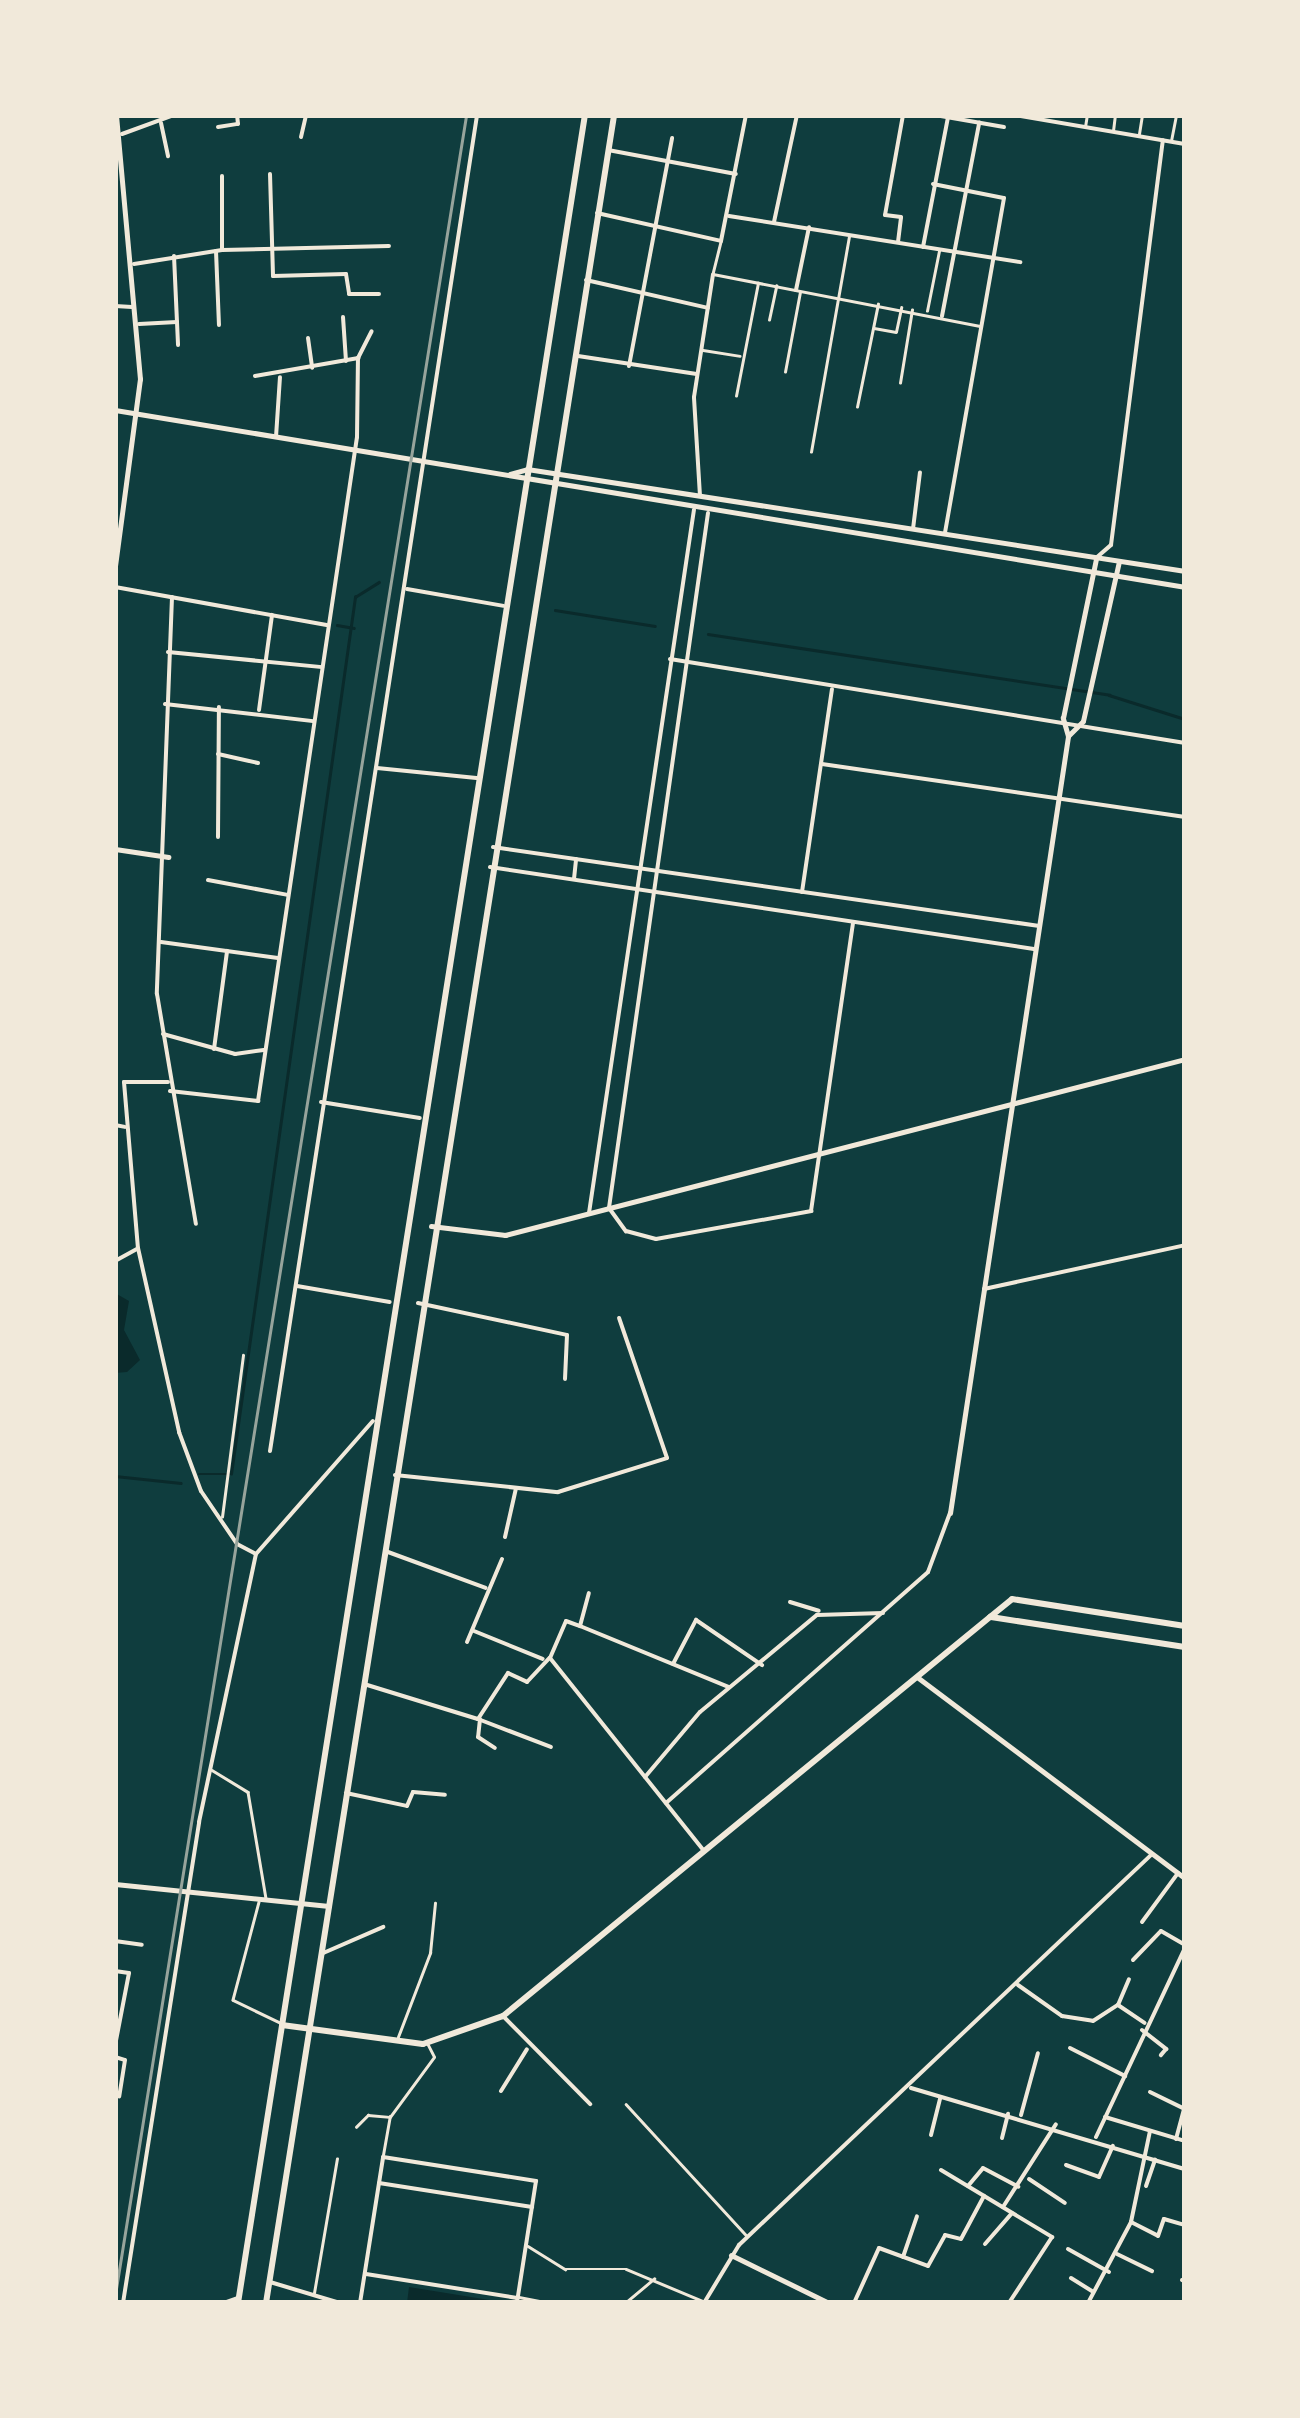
<!DOCTYPE html>
<style>
body{margin:0}
#map{position:relative;width:1300px;height:2418px;overflow:hidden;background:#0f3d3e;font-family:"Exo 2",sans-serif}
div>[style]{position:absolute}
[style*='--x']{left:calc(var(--x)*1px);top:calc(var(--y)*1px);width:calc(var(--w)*1px);rotate:calc(var(--a)*1deg)}
.water>*{inset:0;background:#0a2a2b}
.stream>*{height:2.5px;margin:-1.25px;padding:0 1.25px;transform-origin:1.25px;border-radius:1.25px;background:#0a2a2b}
.service>*{height:2.5px;margin:-1.25px;padding:0 1.25px;transform-origin:1.25px;border-radius:1.25px;background:#f1e9da}
.pedestrian>*{height:2.5px;margin:-1.25px;padding:0 1.25px;transform-origin:1.25px;border-radius:1.25px;background:#f1e9da}
.minor>*{height:4px;margin:-2px;padding:0 2px;transform-origin:2px;border-radius:2px;background:#f1e9da}
.tertiary>*{height:5px;margin:-2.5px;padding:0 2.5px;transform-origin:2.5px;border-radius:2.5px;background:#f1e9da}
.secondary>*{height:6px;margin:-3px;padding:0 3px;transform-origin:3px;border-radius:3px;background:#f1e9da}
.primary>*{height:6px;margin:-3px;padding:0 3px;transform-origin:3px;border-radius:3px;background:#f1e9da}
.rail>*{height:2.5px;margin:-1.25px;padding:0 1.25px;transform-origin:1.25px;border-radius:1.25px;background:#97a49c}
span{translate:-50% -50%;white-space:nowrap;text-align:center;line-height:1.15;-webkit-text-stroke:10px #f1e9da;paint-order:stroke}
.frame{position:absolute;inset:0;border:118px solid #f1e9da;pointer-events:none}
</style>
<div id="map">
<div class="water">
<div style="clip-path:polygon(115px 1293px,129px 1301px,124px 1330px,140px 1360px,127px 1372px,115px 1373px)"></div>
<div style="clip-path:polygon(409px 2287px,508px 2303px,407px 2303px)"></div>
</div>
<div class="stream">
<div style="--x:555;--y:610;--w:101;--a:9.1"></div>
<div style="--x:337;--y:625;--w:17;--a:10"></div>
<div style="--x:708;--y:634;--w:406;--a:8.6"></div>
<div style="--x:1109;--y:695;--w:80;--a:17.5"></div>
<div style="--x:199;--y:1474;--w:32;--a:0"></div>
<div style="--x:231;--y:1474;--w:886;--a:-81.95"></div>
<div style="--x:355;--y:597;--w:28;--a:-32"></div>
<div style="--x:115;--y:1476;--w:66;--a:6.1"></div>
</div>
<div class="service">
<div style="--x:1085;--y:127;--w:12;--a:-81"></div>
<div style="--x:1113;--y:131;--w:16;--a:-83"></div>
<div style="--x:1139;--y:134;--w:19;--a:-81"></div>
<div style="--x:1171;--y:141;--w:26;--a:-79"></div>
<div style="--x:721;--y:242;--w:33;--a:104"></div>
<div style="--x:713;--y:274;--w:273;--a:11"></div>
<div style="--x:927;--y:311;--w:61;--a:-78.7"></div>
<div style="--x:874;--y:328;--w:22;--a:10"></div>
<div style="--x:896;--y:332;--w:25;--a:-78"></div>
<div style="--x:703;--y:350;--w:37;--a:9"></div>
<div style="--x:785;--y:372;--w:81;--a:-79.4"></div>
<div style="--x:900;--y:383;--w:74;--a:-80.7"></div>
<div style="--x:736;--y:396;--w:115;--a:-79"></div>
<div style="--x:857;--y:407;--w:105;--a:-78.5"></div>
<div style="--x:811;--y:452;--w:218;--a:-80"></div>
<div style="--x:222;--y:1517;--w:163;--a:-82.6"></div>
<div style="--x:212;--y:1770;--w:42;--a:31.4"></div>
<div style="--x:248;--y:1792;--w:108;--a:80.4"></div>
<div style="--x:259;--y:1902;--w:101;--a:104.9"></div>
<div style="--x:233;--y:2000;--w:53;--a:25.6"></div>
<div style="--x:398;--y:2037;--w:90;--a:-69.1"></div>
<div style="--x:430;--y:1953;--w:50;--a:-84.3"></div>
<div style="--x:626;--y:2104;--w:179;--a:47.5"></div>
<div style="--x:356;--y:2127;--w:17;--a:-45"></div>
<div style="--x:368;--y:2115;--w:21;--a:5"></div>
<div style="--x:383;--y:2155;--w:39;--a:-80"></div>
<div style="--x:390;--y:2117;--w:74;--a:-53.7"></div>
<div style="--x:434;--y:2057;--w:13;--a:-117"></div>
<div style="--x:528;--y:2246;--w:44;--a:31.9"></div>
<div style="--x:565;--y:2269;--w:61;--a:0"></div>
<div style="--x:626;--y:2269;--w:83;--a:22.6"></div>
<div style="--x:314;--y:2293;--w:136;--a:-80.3"></div>
<div style="--x:519;--y:2297;--w:32;--a:11"></div>
<div style="--x:625;--y:2303;--w:38;--a:-40"></div>
</div>
<div class="pedestrian">
<div style="--x:769;--y:320;--w:35;--a:-78"></div>
</div>
<div class="minor">
<div style="--x:935;--y:115;--w:70;--a:9.9"></div>
<div style="--x:1015;--y:115;--w:172;--a:9.7"></div>
<div style="--x:161;--y:123;--w:34;--a:78"></div>
<div style="--x:218;--y:127;--w:20;--a:-9"></div>
<div style="--x:238;--y:124;--w:9;--a:-96"></div>
<div style="--x:122;--y:134;--w:52;--a:-20.2"></div>
<div style="--x:301;--y:137;--w:23;--a:-77"></div>
<div style="--x:608;--y:150;--w:130;--a:10.6"></div>
<div style="--x:270;--y:174;--w:102;--a:88.3"></div>
<div style="--x:273;--y:276;--w:73;--a:-1.6"></div>
<div style="--x:346;--y:274;--w:20;--a:81"></div>
<div style="--x:349;--y:294;--w:30;--a:0"></div>
<div style="--x:933;--y:184;--w:72;--a:11.2"></div>
<div style="--x:1004;--y:198;--w:341;--a:100"></div>
<div style="--x:597;--y:213;--w:127;--a:12.7"></div>
<div style="--x:721;--y:241;--w:128;--a:-78.8"></div>
<div style="--x:729;--y:216;--w:295;--a:9"></div>
<div style="--x:774;--y:222;--w:109;--a:-77.9"></div>
<div style="--x:898;--y:242;--w:25;--a:-83"></div>
<div style="--x:901;--y:217;--w:16;--a:-173"></div>
<div style="--x:885;--y:215;--w:102;--a:-79.8"></div>
<div style="--x:923;--y:247;--w:132;--a:-79.1"></div>
<div style="--x:222;--y:250;--w:74;--a:-90"></div>
<div style="--x:216;--y:251;--w:74;--a:87.7"></div>
<div style="--x:174;--y:256;--w:89;--a:87.4"></div>
<div style="--x:134;--y:264;--w:89;--a:-9"></div>
<div style="--x:222;--y:250;--w:167;--a:-1.4"></div>
<div style="--x:586;--y:280;--w:125;--a:12.9"></div>
<div style="--x:796;--y:290;--w:64;--a:-78.3"></div>
<div style="--x:115;--y:306;--w:17;--a:3"></div>
<div style="--x:942;--y:316;--w:197;--a:-79.1"></div>
<div style="--x:343;--y:317;--w:44;--a:86.1"></div>
<div style="--x:139;--y:324;--w:38;--a:-3"></div>
<div style="--x:308;--y:338;--w:30;--a:82"></div>
<div style="--x:578;--y:356;--w:120;--a:8.6"></div>
<div style="--x:629;--y:366;--w:232;--a:-79.3"></div>
<div style="--x:255;--y:376;--w:105;--a:-9.9"></div>
<div style="--x:358;--y:358;--w:30;--a:-63"></div>
<div style="--x:276;--y:437;--w:60;--a:-86.2"></div>
<div style="--x:700;--y:496;--w:99;--a:-93.5"></div>
<div style="--x:694;--y:397;--w:124;--a:-81.2"></div>
<div style="--x:708;--y:513;--w:702;--a:98.11"></div>
<div style="--x:609;--y:1208;--w:29;--a:54"></div>
<div style="--x:626;--y:1231;--w:31;--a:15"></div>
<div style="--x:656;--y:1239;--w:158;--a:-10.2"></div>
<div style="--x:811;--y:1211;--w:292;--a:-81.7"></div>
<div style="--x:913;--y:529;--w:57;--a:-83"></div>
<div style="--x:1111;--y:545;--w:408;--a:-82.7"></div>
<div style="--x:1096;--y:558;--w:20;--a:-41"></div>
<div style="--x:115;--y:587;--w:215;--a:10.2"></div>
<div style="--x:407;--y:589;--w:98;--a:9.9"></div>
<div style="--x:172;--y:597;--w:397;--a:92.2"></div>
<div style="--x:157;--y:994;--w:233;--a:80.4"></div>
<div style="--x:168;--y:652;--w:155;--a:5.6"></div>
<div style="--x:670;--y:659;--w:522;--a:9.26"></div>
<div style="--x:165;--y:704;--w:149;--a:6.6"></div>
<div style="--x:259;--y:710;--w:96;--a:-82.2"></div>
<div style="--x:218;--y:754;--w:41;--a:12.7"></div>
<div style="--x:822;--y:764;--w:367;--a:8.3"></div>
<div style="--x:377;--y:768;--w:100;--a:5.8"></div>
<div style="--x:218;--y:837;--w:130;--a:-89.6"></div>
<div style="--x:493;--y:847;--w:552;--a:8.23"></div>
<div style="--x:490;--y:867;--w:550;--a:8.57"></div>
<div style="--x:574;--y:879;--w:20;--a:-84"></div>
<div style="--x:208;--y:880;--w:81;--a:10.6"></div>
<div style="--x:802;--y:892;--w:205;--a:-81.6"></div>
<div style="--x:161;--y:942;--w:118;--a:7.8"></div>
<div style="--x:163;--y:1034;--w:75;--a:15.5"></div>
<div style="--x:235;--y:1054;--w:29;--a:-8"></div>
<div style="--x:214;--y:1049;--w:99;--a:-82.4"></div>
<div style="--x:168;--y:1082;--w:44;--a:180"></div>
<div style="--x:124;--y:1082;--w:167;--a:85.2"></div>
<div style="--x:138;--y:1248;--w:189;--a:77.4"></div>
<div style="--x:179;--y:1432;--w:63;--a:69.6"></div>
<div style="--x:201;--y:1491;--w:64;--a:55.8"></div>
<div style="--x:237;--y:1544;--w:21;--a:28"></div>
<div style="--x:256;--y:1554;--w:177;--a:-48.7"></div>
<div style="--x:170;--y:1091;--w:89;--a:6.5"></div>
<div style="--x:258;--y:1101;--w:671;--a:-81.52"></div>
<div style="--x:357;--y:437;--w:79;--a:-89.3"></div>
<div style="--x:321;--y:1102;--w:100;--a:9.2"></div>
<div style="--x:115;--y:1125;--w:10;--a:11"></div>
<div style="--x:589;--y:1213;--w:711;--a:-81.51"></div>
<div style="--x:115;--y:1261;--w:26;--a:-29"></div>
<div style="--x:297;--y:1286;--w:94;--a:9.8"></div>
<div style="--x:984;--y:1289;--w:206;--a:-12.3"></div>
<div style="--x:418;--y:1303;--w:152;--a:12.1"></div>
<div style="--x:567;--y:1335;--w:44;--a:92.6"></div>
<div style="--x:270;--y:1451;--w:1352;--a:-81.19"></div>
<div style="--x:395;--y:1475;--w:164;--a:6"></div>
<div style="--x:558;--y:1492;--w:114;--a:-17.3"></div>
<div style="--x:667;--y:1458;--w:148;--a:-108.9"></div>
<div style="--x:505;--y:1537;--w:50;--a:-77.3"></div>
<div style="--x:388;--y:1552;--w:104;--a:20.2"></div>
<div style="--x:790;--y:1602;--w:30;--a:17"></div>
<div style="--x:580;--y:1626;--w:161;--a:22.3"></div>
<div style="--x:474;--y:1631;--w:74;--a:22.1"></div>
<div style="--x:467;--y:1642;--w:90;--a:-67.1"></div>
<div style="--x:550;--y:1658;--w:246;--a:51.4"></div>
<div style="--x:550;--y:1658;--w:40;--a:-66.6"></div>
<div style="--x:566;--y:1621;--w:15;--a:20"></div>
<div style="--x:580;--y:1626;--w:34;--a:-75"></div>
<div style="--x:673;--y:1664;--w:50;--a:-62.4"></div>
<div style="--x:696;--y:1620;--w:80;--a:34.3"></div>
<div style="--x:364;--y:1684;--w:119;--a:17.1"></div>
<div style="--x:478;--y:1719;--w:55;--a:-56.9"></div>
<div style="--x:508;--y:1673;--w:21;--a:25"></div>
<div style="--x:527;--y:1682;--w:33;--a:-47"></div>
<div style="--x:478;--y:1719;--w:78;--a:21"></div>
<div style="--x:480;--y:1719;--w:18;--a:96"></div>
<div style="--x:478;--y:1737;--w:20;--a:33"></div>
<div style="--x:645;--y:1777;--w:85;--a:-49.8"></div>
<div style="--x:700;--y:1712;--w:152;--a:-39.7"></div>
<div style="--x:817;--y:1615;--w:66;--a:-1.7"></div>
<div style="--x:346;--y:1793;--w:62;--a:12"></div>
<div style="--x:407;--y:1806;--w:15;--a:-67"></div>
<div style="--x:413;--y:1792;--w:32;--a:5"></div>
<div style="--x:666;--y:1803;--w:349;--a:-41.4"></div>
<div style="--x:928;--y:1572;--w:63;--a:-69.6"></div>
<div style="--x:1142;--y:1922;--w:61;--a:-53.7"></div>
<div style="--x:115;--y:1941;--w:27;--a:8"></div>
<div style="--x:321;--y:1954;--w:68;--a:-23.5"></div>
<div style="--x:1133;--y:1960;--w:40;--a:-46"></div>
<div style="--x:1161;--y:1931;--w:28;--a:30"></div>
<div style="--x:115;--y:1971;--w:14;--a:8"></div>
<div style="--x:129;--y:1973;--w:74;--a:100.9"></div>
<div style="--x:1018;--y:1985;--w:54;--a:35.2"></div>
<div style="--x:1062;--y:2016;--w:31;--a:9"></div>
<div style="--x:1093;--y:2021;--w:30;--a:-33"></div>
<div style="--x:1118;--y:2005;--w:32;--a:34"></div>
<div style="--x:1118;--y:2005;--w:28;--a:-67"></div>
<div style="--x:503;--y:2016;--w:124;--a:45.3"></div>
<div style="--x:1142;--y:2030;--w:31;--a:38"></div>
<div style="--x:1166;--y:2049;--w:8;--a:130"></div>
<div style="--x:1070;--y:2048;--w:62;--a:27"></div>
<div style="--x:115;--y:2057;--w:10;--a:17"></div>
<div style="--x:125;--y:2060;--w:37;--a:99"></div>
<div style="--x:911;--y:2088;--w:286;--a:16.5"></div>
<div style="--x:501;--y:2091;--w:49;--a:-58.2"></div>
<div style="--x:1150;--y:2092;--w:39;--a:26"></div>
<div style="--x:1021;--y:2115;--w:64;--a:-74.7"></div>
<div style="--x:1105;--y:2117;--w:84;--a:16.7"></div>
<div style="--x:931;--y:2135;--w:38;--a:-76"></div>
<div style="--x:1096;--y:2137;--w:209;--a:-64.8"></div>
<div style="--x:1002;--y:2138;--w:25;--a:-76"></div>
<div style="--x:1176;--y:2139;--w:30;--a:-75"></div>
<div style="--x:1066;--y:2165;--w:35;--a:20"></div>
<div style="--x:1099;--y:2177;--w:34;--a:-66"></div>
<div style="--x:941;--y:2170;--w:130;--a:31.1"></div>
<div style="--x:1052;--y:2237;--w:79;--a:123.1"></div>
<div style="--x:1029;--y:2179;--w:43;--a:33.7"></div>
<div style="--x:379;--y:2183;--w:155;--a:8.9"></div>
<div style="--x:968;--y:2186;--w:23;--a:-50"></div>
<div style="--x:983;--y:2168;--w:40;--a:28"></div>
<div style="--x:1146;--y:2186;--w:28;--a:-71"></div>
<div style="--x:1003;--y:2207;--w:98;--a:-57.4"></div>
<div style="--x:1131;--y:2222;--w:30;--a:27"></div>
<div style="--x:1158;--y:2236;--w:18;--a:-71"></div>
<div style="--x:1164;--y:2219;--w:22;--a:16"></div>
<div style="--x:985;--y:2244;--w:41;--a:-48.9"></div>
<div style="--x:1068;--y:2249;--w:47;--a:29.3"></div>
<div style="--x:1117;--y:2254;--w:39;--a:26"></div>
<div style="--x:903;--y:2257;--w:43;--a:-71.1"></div>
<div style="--x:366;--y:2274;--w:153;--a:9"></div>
<div style="--x:1071;--y:2278;--w:26;--a:32"></div>
<div style="--x:1182;--y:2280;--w:3;--a:18"></div>
<div style="--x:270;--y:2282;--w:73;--a:16.7"></div>
<div style="--x:123;--y:2303;--w:487;--a:-81"></div>
<div style="--x:199;--y:1822;--w:274;--a:-78"></div>
<div style="--x:224;--y:2303;--w:15;--a:-20"></div>
<div style="--x:360;--y:2303;--w:148;--a:-81"></div>
<div style="--x:383;--y:2157;--w:155;--a:8.9"></div>
<div style="--x:536;--y:2181;--w:123;--a:98.9"></div>
<div style="--x:704;--y:2303;--w:68;--a:-58.9"></div>
<div style="--x:739;--y:2245;--w:569;--a:-43.43"></div>
<div style="--x:854;--y:2303;--w:60;--a:-65.6"></div>
<div style="--x:879;--y:2248;--w:52;--a:20.2"></div>
<div style="--x:928;--y:2266;--w:35;--a:-61"></div>
<div style="--x:945;--y:2235;--w:16;--a:14"></div>
<div style="--x:961;--y:2239;--w:49;--a:-61.9"></div>
<div style="--x:944;--y:2303;--w:1;--a:-45"></div>
<div style="--x:1088;--y:2303;--w:92;--a:-62"></div>
<div style="--x:1131;--y:2222;--w:93;--a:-78.2"></div>
</div>
<div class="tertiary">
<div style="--x:115;--y:410;--w:1085;--a:9.39"></div>
<div style="--x:510;--y:474;--w:18;--a:-16"></div>
<div style="--x:527;--y:469;--w:666;--a:8.81"></div>
<div style="--x:115;--y:566;--w:189;--a:-82.4"></div>
<div style="--x:140;--y:379;--w:265;--a:-95.2"></div>
<div style="--x:1068;--y:736;--w:21;--a:-45"></div>
<div style="--x:1083;--y:721;--w:164;--a:-77.3"></div>
<div style="--x:115;--y:849;--w:54;--a:8.6"></div>
<div style="--x:431;--y:1226;--w:75;--a:6.9"></div>
<div style="--x:505;--y:1235;--w:702;--a:-14.51"></div>
<div style="--x:950;--y:1513;--w:786;--a:-81.36"></div>
<div style="--x:1068;--y:736;--w:19;--a:-106"></div>
<div style="--x:1063;--y:718;--w:163;--a:-78.3"></div>
<div style="--x:917;--y:1677;--w:335;--a:36.9"></div>
<div style="--x:115;--y:1884;--w:215;--a:5.9"></div>
<div style="--x:731;--y:2255;--w:109;--a:26.1"></div>
</div>
<div class="secondary">
<div style="--x:282;--y:2025;--w:142;--a:7.7"></div>
<div style="--x:423;--y:2044;--w:85;--a:-19.3"></div>
<div style="--x:503;--y:2016;--w:630;--a:-39.33"></div>
</div>
<div class="primary">
<div style="--x:990;--y:1617;--w:28;--a:-39"></div>
<div style="--x:1012;--y:1599;--w:175;--a:8.9"></div>
<div style="--x:991;--y:1617;--w:196;--a:8.8"></div>
<div style="--x:238;--y:2303;--w:2215;--a:-80.99"></div>
<div style="--x:266;--y:2303;--w:2216;--a:-80.96"></div>
</div>
<div class="rail">
<div style="--x:115;--y:2295;--w:2208;--a:-80.85"></div>
</div>
<div class="frame"></div>
</div>
